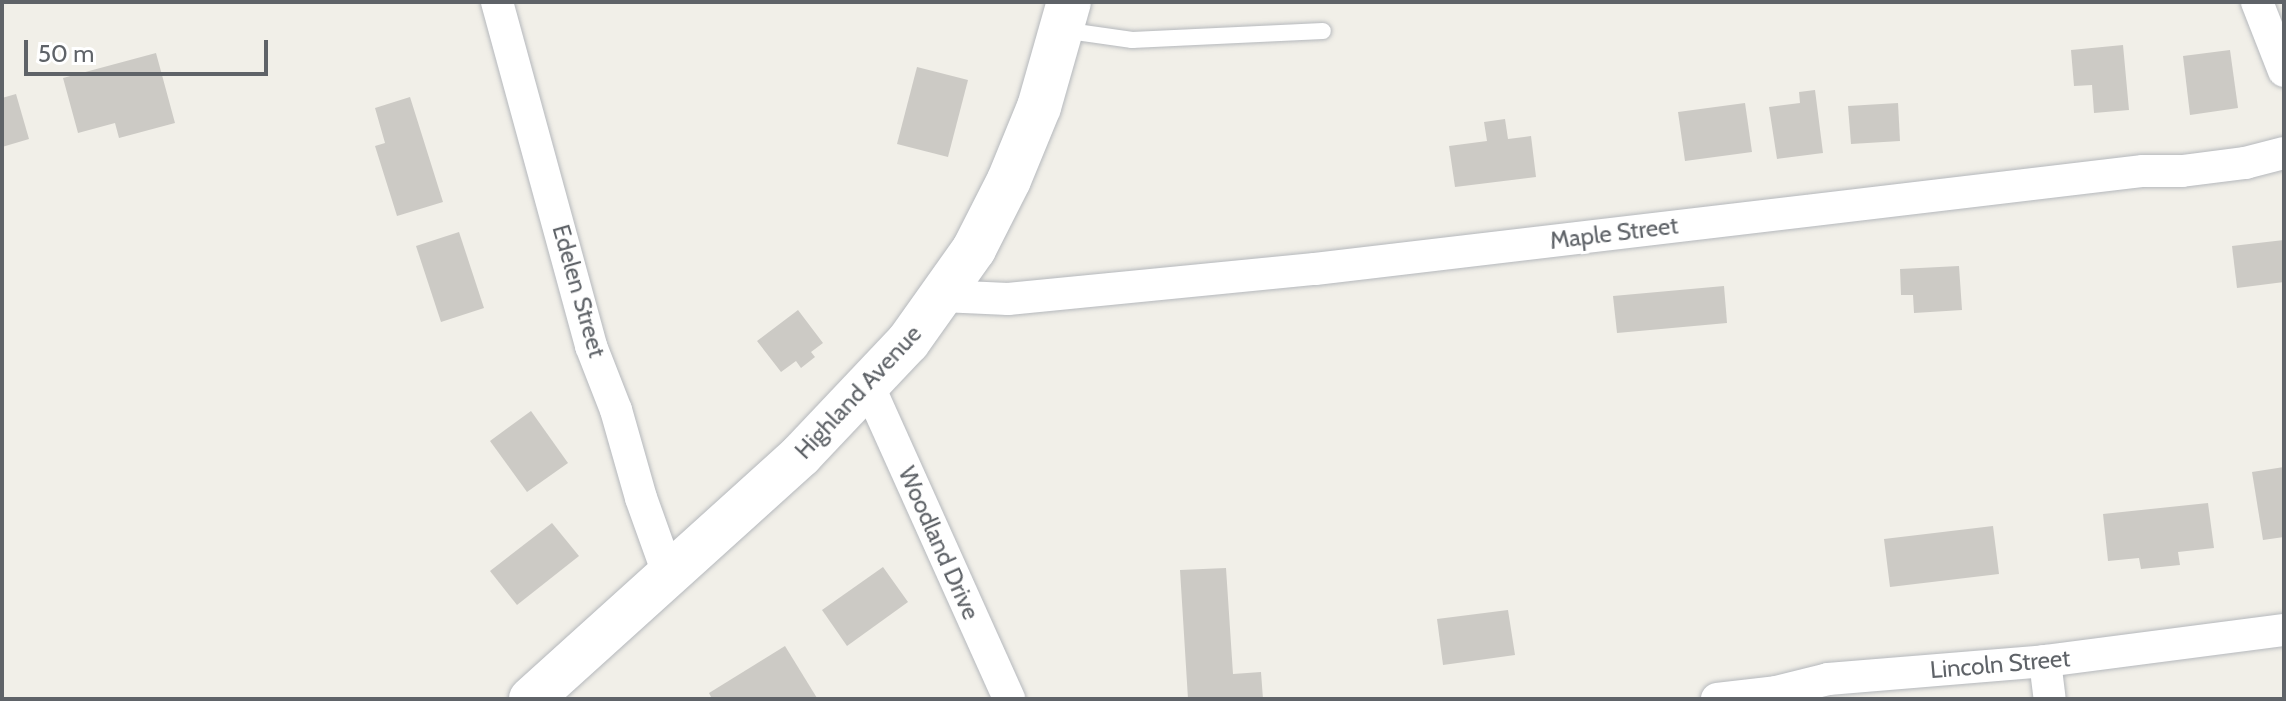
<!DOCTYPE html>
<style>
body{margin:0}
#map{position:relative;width:2286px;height:701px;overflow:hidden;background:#f1efe8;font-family:Cabin,sans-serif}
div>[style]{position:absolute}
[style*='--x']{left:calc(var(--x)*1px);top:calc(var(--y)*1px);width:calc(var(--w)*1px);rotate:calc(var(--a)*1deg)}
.building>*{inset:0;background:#cccac5}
.roads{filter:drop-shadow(0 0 2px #b5b8bc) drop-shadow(0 0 2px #b5b8bc)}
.service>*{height:16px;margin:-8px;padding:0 8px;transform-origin:8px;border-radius:8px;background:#fff}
.minor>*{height:32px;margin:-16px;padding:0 16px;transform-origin:16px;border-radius:16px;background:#fff}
.secondary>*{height:44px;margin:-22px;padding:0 22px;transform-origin:22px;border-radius:22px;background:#fff}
span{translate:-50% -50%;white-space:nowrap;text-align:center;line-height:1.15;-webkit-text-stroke:6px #fff;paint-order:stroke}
.street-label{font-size:24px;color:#5f6368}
.frame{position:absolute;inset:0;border:4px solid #5f6368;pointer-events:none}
.scale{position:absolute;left:24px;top:40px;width:244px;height:36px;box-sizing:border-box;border:4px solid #5f6368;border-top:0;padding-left:10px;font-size:24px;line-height:28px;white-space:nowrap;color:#5f6368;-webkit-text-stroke:6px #fff;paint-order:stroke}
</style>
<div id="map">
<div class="building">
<div style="clip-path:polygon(2123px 45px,2129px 110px,2094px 113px,2092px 85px,2074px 86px,2071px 50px)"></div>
<div style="clip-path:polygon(2230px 50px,2238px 108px,2190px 115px,2183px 56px)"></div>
<div style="clip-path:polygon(156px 53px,175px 123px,119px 138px,115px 123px,78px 133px,63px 78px)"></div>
<div style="clip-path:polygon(917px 67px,968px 80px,948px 157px,897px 144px)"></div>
<div style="clip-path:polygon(1815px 90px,1823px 153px,1777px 159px,1769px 107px,1800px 103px,1799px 92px)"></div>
<div style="clip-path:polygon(16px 94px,29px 139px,2px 147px,2px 98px)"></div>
<div style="clip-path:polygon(410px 97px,443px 202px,397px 216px,375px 146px,385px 143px,375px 108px)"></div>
<div style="clip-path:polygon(1745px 103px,1752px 152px,1685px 161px,1678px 112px)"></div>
<div style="clip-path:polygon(1898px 103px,1900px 141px,1851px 144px,1848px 106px)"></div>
<div style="clip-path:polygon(1505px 119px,1508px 139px,1531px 136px,1536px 177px,1455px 187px,1449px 146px,1487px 141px,1484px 122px)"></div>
<div style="clip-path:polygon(459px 232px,484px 308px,441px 322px,416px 246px)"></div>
<div style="clip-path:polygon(2284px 240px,2284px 282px,2237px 288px,2232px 246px)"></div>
<div style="clip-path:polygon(1959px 266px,1962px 310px,1914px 313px,1913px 295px,1901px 295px,1900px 269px)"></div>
<div style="clip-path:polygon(1724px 286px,1727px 323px,1617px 333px,1613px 296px)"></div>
<div style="clip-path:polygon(798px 310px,823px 343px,811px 352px,815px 357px,801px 368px,796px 361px,781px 372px,757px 341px)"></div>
<div style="clip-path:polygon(531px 411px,568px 463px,527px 492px,490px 441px)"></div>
<div style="clip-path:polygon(2284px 467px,2284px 537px,2263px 540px,2252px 472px)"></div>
<div style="clip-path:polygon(2208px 503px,2214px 548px,2178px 552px,2180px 565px,2141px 569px,2139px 558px,2108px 561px,2103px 514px)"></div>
<div style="clip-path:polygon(552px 523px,579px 556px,517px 605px,490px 571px)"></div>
<div style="clip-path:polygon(1993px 526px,1999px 574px,1890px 587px,1884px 539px)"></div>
<div style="clip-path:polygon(883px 567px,908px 602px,847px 646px,822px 610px)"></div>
<div style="clip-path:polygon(1226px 568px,1233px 674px,1261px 672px,1263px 699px,1188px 699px,1180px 570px)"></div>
<div style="clip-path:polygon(1508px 610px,1515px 655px,1443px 665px,1437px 619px)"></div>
<div style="clip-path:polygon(785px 646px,817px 698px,712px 699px,709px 693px)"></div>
</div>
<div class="roads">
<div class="service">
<div style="--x:1062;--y:30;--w:71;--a:8.1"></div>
<div style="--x:1132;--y:40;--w:191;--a:-2.7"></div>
</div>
<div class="minor">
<div style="--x:497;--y:2;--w:357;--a:74.7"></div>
<div style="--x:591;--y:346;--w:69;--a:68.7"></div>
<div style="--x:616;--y:410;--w:91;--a:74.1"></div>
<div style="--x:641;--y:498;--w:83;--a:70.3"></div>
<div style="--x:2257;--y:2;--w:74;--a:68.6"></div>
<div style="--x:942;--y:296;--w:66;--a:2.6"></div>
<div style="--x:1008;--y:299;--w:308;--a:-5.6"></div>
<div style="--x:1315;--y:269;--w:834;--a:-6.75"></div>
<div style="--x:2143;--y:171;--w:39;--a:0"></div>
<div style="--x:2182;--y:171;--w:64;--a:-7.2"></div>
<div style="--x:2245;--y:163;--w:40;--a:-14.4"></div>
<div style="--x:869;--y:387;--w:342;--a:65.8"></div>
<div style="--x:2045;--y:661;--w:38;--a:83"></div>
<div style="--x:1717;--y:699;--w:59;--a:-6.8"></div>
<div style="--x:1776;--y:692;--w:54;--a:-14"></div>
<div style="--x:1828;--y:679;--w:218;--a:-4.7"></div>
<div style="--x:2045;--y:661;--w:241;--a:-7.4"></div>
</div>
<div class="secondary">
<div style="--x:531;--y:699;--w:364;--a:-42.1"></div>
<div style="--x:801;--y:455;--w:156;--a:-46.6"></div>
<div style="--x:908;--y:342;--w:114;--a:-54.6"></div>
<div style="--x:974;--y:249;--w:77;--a:-63.1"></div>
<div style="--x:1009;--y:180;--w:79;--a:-67.7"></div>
<div style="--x:1039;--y:107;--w:109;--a:-74.1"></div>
</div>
</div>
<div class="street-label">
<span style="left:1614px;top:233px;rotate:-7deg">Maple Street</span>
<span style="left:579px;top:291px;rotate:74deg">Edelen Street</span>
<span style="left:858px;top:392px;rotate:-47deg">Highland Avenue</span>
<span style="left:939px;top:543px;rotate:66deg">Woodland Drive</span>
<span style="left:2000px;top:664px;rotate:-5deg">Lincoln Street</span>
</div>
<div class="frame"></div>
<div class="scale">50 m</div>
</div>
